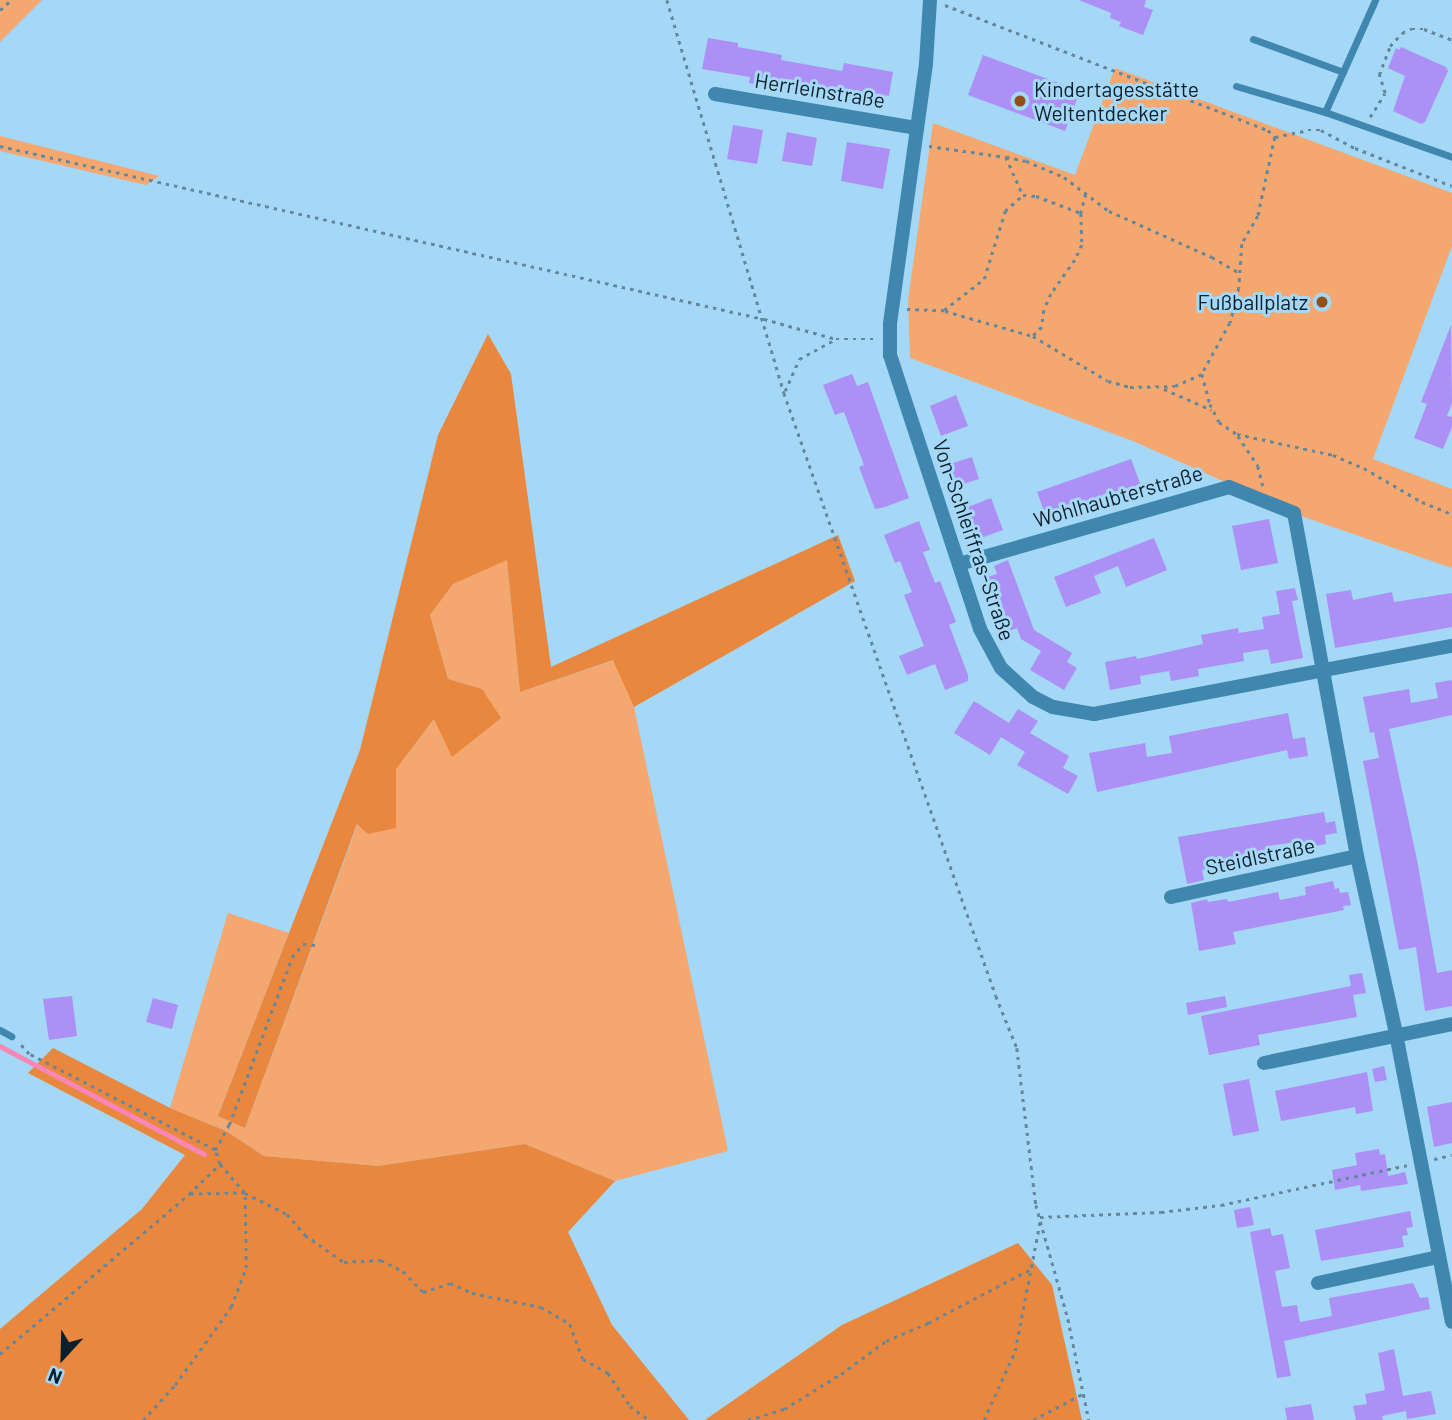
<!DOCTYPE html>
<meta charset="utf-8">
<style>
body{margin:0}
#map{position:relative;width:1452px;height:1420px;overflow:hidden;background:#a5d7f6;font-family:Barlow,sans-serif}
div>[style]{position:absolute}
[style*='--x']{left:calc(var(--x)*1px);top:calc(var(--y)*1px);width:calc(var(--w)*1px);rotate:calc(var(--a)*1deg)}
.green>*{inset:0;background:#f5a770}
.forest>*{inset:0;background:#e8873d}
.stream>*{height:4.5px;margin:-2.25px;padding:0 2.25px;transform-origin:2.25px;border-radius:2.25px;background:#f887b6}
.building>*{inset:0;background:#ac90f6}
.path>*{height:2.5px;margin-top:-1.25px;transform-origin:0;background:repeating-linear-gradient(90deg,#63889e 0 3.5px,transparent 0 8.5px)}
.lane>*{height:7px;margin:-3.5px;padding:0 3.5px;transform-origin:3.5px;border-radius:3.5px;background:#3f87ae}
.street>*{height:14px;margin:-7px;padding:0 7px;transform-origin:7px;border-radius:7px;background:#3f87ae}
.dots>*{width:19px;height:19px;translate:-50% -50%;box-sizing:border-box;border:4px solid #a5d7f6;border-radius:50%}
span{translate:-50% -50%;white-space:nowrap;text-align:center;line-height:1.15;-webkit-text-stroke:6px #a5d7f6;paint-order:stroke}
.poi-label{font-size:21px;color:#0c202b}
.left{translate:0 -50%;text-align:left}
.right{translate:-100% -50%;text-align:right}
.street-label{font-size:21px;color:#0c202b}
.north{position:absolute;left:28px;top:1322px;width:70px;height:70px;-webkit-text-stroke:5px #a5d7f6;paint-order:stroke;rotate:202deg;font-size:19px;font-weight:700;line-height:28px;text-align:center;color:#0c202b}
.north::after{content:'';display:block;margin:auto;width:24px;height:32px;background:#0c202b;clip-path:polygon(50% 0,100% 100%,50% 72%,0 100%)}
</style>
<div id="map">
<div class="green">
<div style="clip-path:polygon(0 0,42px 0,0 42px)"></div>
<div style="clip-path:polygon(1115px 68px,1452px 193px,1452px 246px,1373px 459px,1452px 489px,1452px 568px,1301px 516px,1133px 441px,910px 358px,908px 300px,933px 123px,1075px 175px)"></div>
<div style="clip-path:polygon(0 136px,159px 176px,146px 185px,0 151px)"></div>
<div style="clip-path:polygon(507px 559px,520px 692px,614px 660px,634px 707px,728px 1151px,615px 1181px,525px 1144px,378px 1166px,264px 1156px,226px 1131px,170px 1108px,228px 913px,289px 933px,218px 1116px,245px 1128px,358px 823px,396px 828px,396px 769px,435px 718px,482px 689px,448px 679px,430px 615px,453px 584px)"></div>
</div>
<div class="forest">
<div style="clip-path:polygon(488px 334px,511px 374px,551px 667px,838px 535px,855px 581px,634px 707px,613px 660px,520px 692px,507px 560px,453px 584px,430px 615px,448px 679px,482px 689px,501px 718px,452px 757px,434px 719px,396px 769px,396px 828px,368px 834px,357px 824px,245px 1128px,218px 1116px,360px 750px,438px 435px)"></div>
<div style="clip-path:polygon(53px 1048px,170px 1108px,226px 1131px,264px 1156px,378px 1166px,525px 1144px,615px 1181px,568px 1232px,612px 1325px,689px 1420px,0 1420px,0 1329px,142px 1209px,185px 1155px,28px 1073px)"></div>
<div style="clip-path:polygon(1018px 1243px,1052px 1285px,1082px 1420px,705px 1420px,842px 1325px)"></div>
</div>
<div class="stream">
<div style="--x:0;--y:1046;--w:231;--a:27.9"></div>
</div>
<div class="building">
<div style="clip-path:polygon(1079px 0,1146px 0,1144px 7px,1153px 10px,1143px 35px,1119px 26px,1121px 22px,1110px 18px,1111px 13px)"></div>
<div style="clip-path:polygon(708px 38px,738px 43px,738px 47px,782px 55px,781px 60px,842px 71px,844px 63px,893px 72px,889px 96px,834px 87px,832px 99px,749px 83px,750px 77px,702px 69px)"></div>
<div style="clip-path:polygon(1401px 47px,1446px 67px,1448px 71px,1425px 122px,1421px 124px,1393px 111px,1405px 76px,1388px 68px,1396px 48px,1399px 50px)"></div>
<div style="clip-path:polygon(983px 55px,1080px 91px,1065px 131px,968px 95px)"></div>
<div style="clip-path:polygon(733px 125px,763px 130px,757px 164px,727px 159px)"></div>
<div style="clip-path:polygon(787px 132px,817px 138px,812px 166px,782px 161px)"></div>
<div style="clip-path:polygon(847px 142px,890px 149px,883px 189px,841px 181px)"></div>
<div style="clip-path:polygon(1451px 325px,1452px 403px,1447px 416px,1452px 417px,1452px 427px,1443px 449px,1414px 438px,1427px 404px,1421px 402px)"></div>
<div style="clip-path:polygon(852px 374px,857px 386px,868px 382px,909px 498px,885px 507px,875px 509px,859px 467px,864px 465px,844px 412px,835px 415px,823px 385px)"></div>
<div style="clip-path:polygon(956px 395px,968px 426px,941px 436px,930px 406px)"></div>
<div style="clip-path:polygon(972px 457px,979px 479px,953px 487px,947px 465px)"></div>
<div style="clip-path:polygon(1131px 459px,1141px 486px,1047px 519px,1037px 492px)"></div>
<div style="clip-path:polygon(991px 498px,1003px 530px,975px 540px,963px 509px)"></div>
<div style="clip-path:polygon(1269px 519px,1278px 563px,1241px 570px,1232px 526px)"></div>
<div style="clip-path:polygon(919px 521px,930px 550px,923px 552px,935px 583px,940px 581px,956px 622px,949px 625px,968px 675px,968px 681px,945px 690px,935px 664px,907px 675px,899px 656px,924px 646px,904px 595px,912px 592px,900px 561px,895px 563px,884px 535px)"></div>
<div style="clip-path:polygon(1154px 538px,1167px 570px,1126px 587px,1118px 566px,1094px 576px,1101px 593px,1066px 607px,1054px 577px)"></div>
<div style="clip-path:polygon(1008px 560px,1034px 630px,1072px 653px,1067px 662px,1077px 668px,1064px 690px,1030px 670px,1041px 651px,1021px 639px,1017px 628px,1002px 634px,993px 613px,1001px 610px,987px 577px,997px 574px,994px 566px)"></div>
<div style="clip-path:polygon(1295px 588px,1298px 600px,1292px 601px,1303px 658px,1271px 664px,1268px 649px,1243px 653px,1244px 661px,1198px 669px,1199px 676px,1171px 681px,1169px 671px,1140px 676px,1141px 684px,1110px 690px,1105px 662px,1136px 656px,1137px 659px,1203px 644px,1201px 635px,1238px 628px,1239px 633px,1264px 629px,1262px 617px,1280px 614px,1276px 591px)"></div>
<div style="clip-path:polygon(1351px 590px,1353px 600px,1392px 592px,1394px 602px,1452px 593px,1452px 627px,1335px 648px,1326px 594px)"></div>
<div style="clip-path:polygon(1452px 680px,1452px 715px,1389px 729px,1417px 860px,1437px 973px,1452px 970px,1452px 1006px,1425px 1011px,1416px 947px,1399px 950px,1363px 761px,1379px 758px,1374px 732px,1370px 733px,1363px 697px,1409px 689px,1411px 703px,1438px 698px,1435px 683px)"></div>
<div style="clip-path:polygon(974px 701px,1009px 723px,1018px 709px,1038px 721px,1030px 733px,1069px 756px,1063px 768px,1078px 776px,1068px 794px,1017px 765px,1025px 752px,1001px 737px,990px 755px,954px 733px)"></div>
<div style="clip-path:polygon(1288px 713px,1293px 739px,1305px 737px,1308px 756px,1289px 759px,1287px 750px,1097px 792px,1089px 753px,1145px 743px,1147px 757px,1172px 753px,1169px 736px)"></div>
<div style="clip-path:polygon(1324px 812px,1326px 823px,1335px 821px,1337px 833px,1325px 835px,1326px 844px,1297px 849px,1296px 842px,1269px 846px,1270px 856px,1202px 870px,1204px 880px,1187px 884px,1178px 837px)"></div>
<div style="clip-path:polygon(1333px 881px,1335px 889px,1339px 888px,1340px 893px,1348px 892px,1351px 905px,1343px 906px,1344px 910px,1233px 932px,1236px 944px,1199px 951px,1191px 903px,1207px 899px,1208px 902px,1227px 899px,1228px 902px,1278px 892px,1280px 900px,1306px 895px,1305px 887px)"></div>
<div style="clip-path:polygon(1362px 973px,1366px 993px,1353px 995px,1357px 1017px,1258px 1035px,1260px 1045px,1209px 1055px,1201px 1016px,1351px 986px,1352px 992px,1349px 975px)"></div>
<div style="clip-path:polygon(72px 996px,77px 1036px,49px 1040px,43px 999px)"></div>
<div style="clip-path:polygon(1225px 996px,1227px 1007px,1188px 1015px,1186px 1003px)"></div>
<div style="clip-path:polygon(153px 998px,178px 1005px,172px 1029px,146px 1022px)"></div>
<div style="clip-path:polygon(1384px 1066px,1387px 1080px,1375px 1082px,1372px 1069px)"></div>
<div style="clip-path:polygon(1367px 1072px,1373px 1111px,1356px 1114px,1355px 1107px,1281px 1121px,1275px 1091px)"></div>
<div style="clip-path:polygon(1249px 1079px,1259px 1131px,1233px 1136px,1223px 1084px)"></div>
<div style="clip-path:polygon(1452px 1102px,1452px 1143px,1434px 1147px,1427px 1107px)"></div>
<div style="clip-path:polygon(1379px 1149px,1380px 1155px,1385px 1154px,1388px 1176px,1405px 1172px,1408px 1184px,1361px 1191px,1360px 1185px,1335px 1190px,1332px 1170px,1357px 1165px,1355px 1153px)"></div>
<div style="clip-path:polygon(1250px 1207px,1254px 1225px,1237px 1228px,1234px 1210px)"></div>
<div style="clip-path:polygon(1410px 1211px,1413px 1227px,1406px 1228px,1408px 1235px,1402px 1236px,1404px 1247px,1321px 1261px,1315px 1230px)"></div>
<div style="clip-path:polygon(1270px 1228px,1272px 1236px,1283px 1234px,1290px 1268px,1275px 1271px,1282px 1307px,1297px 1305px,1300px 1322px,1332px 1316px,1329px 1298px,1413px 1283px,1420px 1298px,1428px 1297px,1430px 1309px,1284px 1341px,1291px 1376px,1277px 1378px,1250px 1232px)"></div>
<div style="clip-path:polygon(1394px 1349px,1403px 1396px,1431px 1391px,1436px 1414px,1407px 1419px,1406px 1411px,1382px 1416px,1383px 1420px,1356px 1420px,1353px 1406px,1367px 1404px,1365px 1394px,1385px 1390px,1378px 1353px)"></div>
<div style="clip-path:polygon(1311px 1404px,1314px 1420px,1287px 1420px,1285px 1408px)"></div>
</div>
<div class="path">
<div style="--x:667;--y:0;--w:410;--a:73.4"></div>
<div style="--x:784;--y:393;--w:639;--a:70.63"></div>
<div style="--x:996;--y:996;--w:56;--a:68"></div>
<div style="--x:1017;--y:1048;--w:158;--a:83.1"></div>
<div style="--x:1036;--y:1205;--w:118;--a:74.3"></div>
<div style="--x:1068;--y:1319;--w:103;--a:78.3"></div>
<div style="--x:945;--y:5;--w:346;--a:21.2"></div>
<div style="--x:1268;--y:130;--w:10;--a:45"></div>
<div style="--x:1275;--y:137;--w:34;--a:-12"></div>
<div style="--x:1308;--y:130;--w:13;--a:0"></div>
<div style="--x:1321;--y:130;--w:38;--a:28"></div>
<div style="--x:1355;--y:148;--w:104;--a:21.4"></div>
<div style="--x:0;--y:10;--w:15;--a:-42"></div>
<div style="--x:1370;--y:117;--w:28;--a:-58"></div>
<div style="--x:1385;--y:93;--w:19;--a:-108"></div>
<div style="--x:1379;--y:75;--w:31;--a:-69"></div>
<div style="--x:1390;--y:46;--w:18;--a:-47"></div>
<div style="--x:1402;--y:33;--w:10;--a:-24"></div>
<div style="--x:1411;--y:29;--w:13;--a:0"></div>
<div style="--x:1424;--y:29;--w:30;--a:21"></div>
<div style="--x:1275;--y:137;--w:81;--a:102.1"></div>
<div style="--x:1258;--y:216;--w:32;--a:120"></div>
<div style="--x:1242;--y:244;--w:44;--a:93.9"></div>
<div style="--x:1239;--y:288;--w:36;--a:104"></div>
<div style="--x:1230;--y:323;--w:58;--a:118.8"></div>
<div style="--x:1202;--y:374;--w:31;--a:75"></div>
<div style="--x:1210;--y:404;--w:20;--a:63"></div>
<div style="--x:1219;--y:422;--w:22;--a:34"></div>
<div style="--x:1237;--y:434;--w:98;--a:12.3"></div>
<div style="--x:1333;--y:455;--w:34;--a:23"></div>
<div style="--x:1364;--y:468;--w:67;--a:30.4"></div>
<div style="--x:1422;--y:502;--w:32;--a:22"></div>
<div style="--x:0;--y:146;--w:783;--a:12.76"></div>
<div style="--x:764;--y:319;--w:75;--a:15.5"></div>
<div style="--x:836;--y:339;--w:38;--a:0"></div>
<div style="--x:929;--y:146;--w:78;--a:8.1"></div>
<div style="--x:1006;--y:157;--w:42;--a:65.9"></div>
<div style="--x:1006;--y:157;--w:20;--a:11"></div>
<div style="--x:1026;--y:161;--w:41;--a:22.8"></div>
<div style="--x:1064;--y:177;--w:56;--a:37.1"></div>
<div style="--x:1109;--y:211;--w:113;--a:24.1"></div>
<div style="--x:1212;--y:257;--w:30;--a:30"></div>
<div style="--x:1086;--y:194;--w:20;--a:105"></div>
<div style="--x:1081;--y:213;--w:32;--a:88"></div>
<div style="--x:1082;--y:245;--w:17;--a:115"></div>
<div style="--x:1075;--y:260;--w:42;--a:125.2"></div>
<div style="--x:1051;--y:294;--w:17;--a:114"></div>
<div style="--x:1044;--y:310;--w:17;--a:97"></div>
<div style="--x:1042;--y:327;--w:13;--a:135"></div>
<div style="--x:1033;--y:336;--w:87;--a:31"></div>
<div style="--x:1108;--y:381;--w:23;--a:15"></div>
<div style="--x:1130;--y:387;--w:45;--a:-1.3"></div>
<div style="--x:1175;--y:386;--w:30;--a:-24"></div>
<div style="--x:907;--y:309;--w:37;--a:2"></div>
<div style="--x:944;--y:310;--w:51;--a:-37.8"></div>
<div style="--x:984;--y:279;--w:71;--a:-72.8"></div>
<div style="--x:1005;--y:211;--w:24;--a:-42"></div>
<div style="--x:1023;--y:195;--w:13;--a:4"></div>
<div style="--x:1036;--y:196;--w:48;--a:20.7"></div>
<div style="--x:945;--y:311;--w:91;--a:15.9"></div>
<div style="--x:1164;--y:389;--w:52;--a:23.6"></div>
<div style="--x:785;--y:391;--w:35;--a:-66"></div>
<div style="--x:799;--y:359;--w:42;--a:-28.4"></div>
<div style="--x:1238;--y:436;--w:36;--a:56"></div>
<div style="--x:1258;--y:466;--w:21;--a:76"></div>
<div style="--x:215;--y:1150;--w:29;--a:-61"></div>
<div style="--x:229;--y:1125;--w:179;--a:-69.4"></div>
<div style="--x:292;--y:957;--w:17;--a:-50"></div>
<div style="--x:303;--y:944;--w:14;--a:4"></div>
<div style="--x:1434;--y:1159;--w:18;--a:-13"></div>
<div style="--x:220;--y:1164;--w:38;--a:49"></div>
<div style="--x:245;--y:1193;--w:47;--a:26.6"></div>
<div style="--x:287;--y:1214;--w:28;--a:49"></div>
<div style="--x:305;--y:1235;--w:47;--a:34.7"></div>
<div style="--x:344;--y:1262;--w:37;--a:-3"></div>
<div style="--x:381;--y:1260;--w:25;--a:27"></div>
<div style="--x:403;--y:1271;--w:29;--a:46"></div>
<div style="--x:423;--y:1292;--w:28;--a:-18"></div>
<div style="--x:450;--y:1283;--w:24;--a:24"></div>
<div style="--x:472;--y:1293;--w:70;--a:11.5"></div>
<div style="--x:541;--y:1307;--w:34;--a:30"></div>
<div style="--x:570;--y:1324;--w:37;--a:70"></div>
<div style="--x:583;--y:1359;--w:29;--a:29"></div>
<div style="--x:608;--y:1373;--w:40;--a:56"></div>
<div style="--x:630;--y:1406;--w:24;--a:36"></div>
<div style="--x:1040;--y:1217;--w:121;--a:-2.4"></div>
<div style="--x:1161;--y:1212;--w:60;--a:-6.7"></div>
<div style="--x:1221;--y:1205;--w:190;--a:-12.1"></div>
<div style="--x:0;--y:1354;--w:248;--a:-40.2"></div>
<div style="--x:189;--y:1194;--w:43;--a:-44.1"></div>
<div style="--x:220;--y:1164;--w:15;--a:-110"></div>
<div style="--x:215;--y:1150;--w:209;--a:-152.7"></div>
<div style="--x:29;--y:1054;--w:13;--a:-132"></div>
<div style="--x:143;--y:1420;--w:47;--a:-47.6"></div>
<div style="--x:175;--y:1385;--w:96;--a:-54.3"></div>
<div style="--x:231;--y:1307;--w:42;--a:-69"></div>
<div style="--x:246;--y:1268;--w:75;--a:-90.8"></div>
<div style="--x:245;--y:1193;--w:56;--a:179"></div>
<div style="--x:748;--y:1420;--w:38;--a:-17"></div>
<div style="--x:784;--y:1409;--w:67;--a:-31.6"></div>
<div style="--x:841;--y:1374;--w:56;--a:-36.3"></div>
<div style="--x:886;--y:1341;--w:46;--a:-23.2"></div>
<div style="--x:928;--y:1323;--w:116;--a:-27.7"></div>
<div style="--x:984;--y:1420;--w:76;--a:-65.8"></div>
<div style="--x:1015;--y:1351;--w:132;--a:-79.1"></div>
<div style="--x:1033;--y:1420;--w:58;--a:-27.9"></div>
</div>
<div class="lane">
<div style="--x:1253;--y:39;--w:96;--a:20.1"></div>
<div style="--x:1236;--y:86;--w:93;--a:16.3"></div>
<div style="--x:1325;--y:112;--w:135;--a:19.5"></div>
<div style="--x:1325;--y:112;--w:123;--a:-65.9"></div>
<div style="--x:0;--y:1030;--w:13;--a:29"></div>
</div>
<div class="street">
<div style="--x:930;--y:0;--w:64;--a:93.6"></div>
<div style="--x:926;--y:64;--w:263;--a:97.9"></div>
<div style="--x:890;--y:325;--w:30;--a:90"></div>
<div style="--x:890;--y:355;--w:288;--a:71.8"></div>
<div style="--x:980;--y:629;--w:44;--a:61.7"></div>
<div style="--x:1001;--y:668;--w:43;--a:42.2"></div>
<div style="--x:1033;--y:697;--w:22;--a:27"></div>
<div style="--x:1053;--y:707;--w:42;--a:9.7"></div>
<div style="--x:1094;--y:714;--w:364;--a:-10.8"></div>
<div style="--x:715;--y:94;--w:205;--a:9.6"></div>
<div style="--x:959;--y:564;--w:281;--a:-15.9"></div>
<div style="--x:1229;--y:487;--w:70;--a:21.8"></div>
<div style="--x:1294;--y:513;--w:349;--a:79.6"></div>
<div style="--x:1357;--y:856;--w:182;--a:77.6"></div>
<div style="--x:1396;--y:1034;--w:293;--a:79"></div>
<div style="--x:1171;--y:897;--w:190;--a:-12.4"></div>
<div style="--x:1264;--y:1063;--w:192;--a:-11.7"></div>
<div style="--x:1318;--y:1283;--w:123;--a:-12.2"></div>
</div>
<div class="dots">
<div style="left:1020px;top:101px;background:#91501b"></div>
<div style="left:1322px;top:302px;background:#91501b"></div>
</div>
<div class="poi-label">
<span class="left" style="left:1034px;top:101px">Kindertagesstätte<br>Weltentdecker</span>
<span class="right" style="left:1308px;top:302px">Fußballplatz</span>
</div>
<div class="street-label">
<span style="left:820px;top:90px;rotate:9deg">Herrleinstraße</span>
<span style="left:1118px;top:496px;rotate:-16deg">Wohlhaubterstraße</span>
<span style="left:974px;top:540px;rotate:71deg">Von-Schleiffras-Straße</span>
<span style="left:1260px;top:856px;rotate:-12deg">Steidlstraße</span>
</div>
<div class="north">N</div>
</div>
